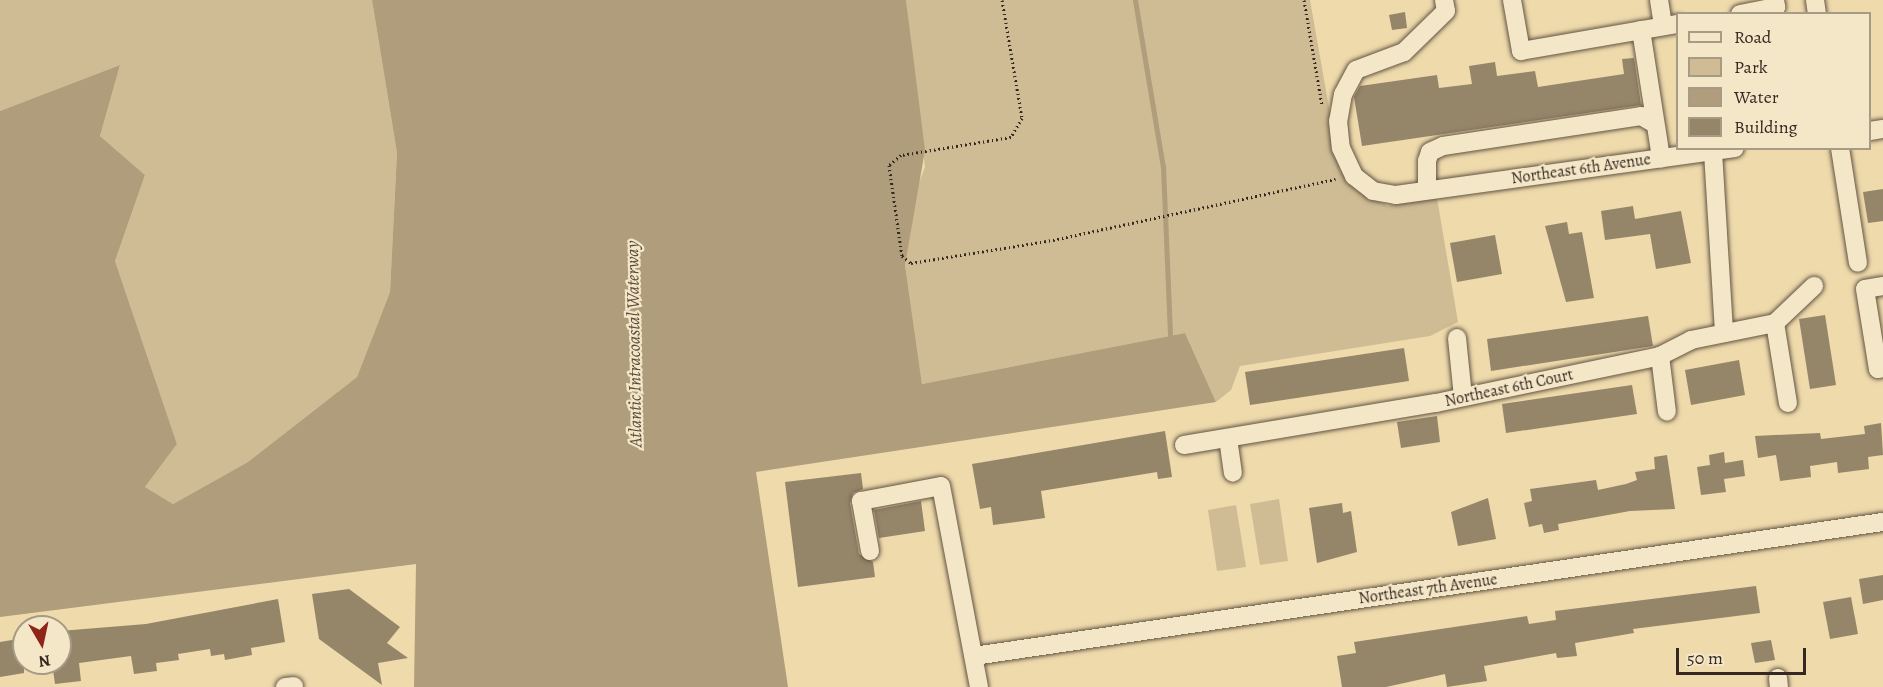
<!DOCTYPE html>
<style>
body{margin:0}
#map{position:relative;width:1883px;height:687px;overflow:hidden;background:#eedaab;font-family:Alegreya,serif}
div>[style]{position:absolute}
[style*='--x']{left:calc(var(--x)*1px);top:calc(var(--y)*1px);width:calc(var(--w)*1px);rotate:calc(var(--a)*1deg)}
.green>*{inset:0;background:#cfbc94}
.water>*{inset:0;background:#af9d7c}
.stream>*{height:5px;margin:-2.5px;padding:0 2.5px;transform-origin:2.5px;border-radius:2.5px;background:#af9d7c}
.building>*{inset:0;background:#958569}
.path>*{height:3px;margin-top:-1.5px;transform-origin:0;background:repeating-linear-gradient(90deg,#352822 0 1.5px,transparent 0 4.5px)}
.roads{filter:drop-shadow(0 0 2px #635444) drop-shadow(0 0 2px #635444)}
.minor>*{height:18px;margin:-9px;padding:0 9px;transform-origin:9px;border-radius:9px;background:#f4e7c8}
span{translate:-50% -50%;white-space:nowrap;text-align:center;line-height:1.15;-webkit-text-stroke:4.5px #f4e7c8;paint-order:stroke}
.street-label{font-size:16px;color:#352822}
.water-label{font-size:18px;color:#5a4b3d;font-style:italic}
.legend{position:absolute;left:1676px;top:12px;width:195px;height:138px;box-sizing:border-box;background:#f4e7c8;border:2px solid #a89b86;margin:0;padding:8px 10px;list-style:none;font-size:18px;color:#352822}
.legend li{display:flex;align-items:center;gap:12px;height:30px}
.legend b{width:30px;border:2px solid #a89b86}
.north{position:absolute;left:12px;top:615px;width:60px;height:60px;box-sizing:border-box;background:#f4e7c8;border:2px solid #a89b86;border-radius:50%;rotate:171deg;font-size:16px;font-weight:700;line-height:24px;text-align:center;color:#352822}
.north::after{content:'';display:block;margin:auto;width:21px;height:27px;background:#8f2418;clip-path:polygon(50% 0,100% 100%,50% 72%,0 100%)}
.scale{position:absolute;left:1676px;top:648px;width:130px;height:27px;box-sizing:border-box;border:3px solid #352822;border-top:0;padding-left:8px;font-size:18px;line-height:21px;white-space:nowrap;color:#352822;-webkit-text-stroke:4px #f4e7c8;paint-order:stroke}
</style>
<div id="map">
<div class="green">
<div style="clip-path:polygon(0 0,372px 0,397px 153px,390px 292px,357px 377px,248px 462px,173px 504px,145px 487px,177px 444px,115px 261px,145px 175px,100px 136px,120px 65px,0 111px)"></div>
<div style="clip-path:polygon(906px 0,1310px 0,1340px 170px,1356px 190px,1388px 206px,1437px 198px,1458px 322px,1430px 336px,1240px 366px,1231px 390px,1216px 402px,1185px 333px,922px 384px,905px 265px,913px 199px,925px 167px)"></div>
<div style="clip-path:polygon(1279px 499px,1288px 561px,1260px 565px,1250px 504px)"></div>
<div style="clip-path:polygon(1236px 505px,1246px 567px,1217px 571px,1208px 510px)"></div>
</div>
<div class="water">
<div style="clip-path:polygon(372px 0,906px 0,925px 150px,905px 265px,922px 384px,1185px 333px,1216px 402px,756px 472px,788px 687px,414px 687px,416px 564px,0 617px,0 111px,120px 65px,100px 136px,145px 175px,115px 261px,177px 444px,145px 487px,173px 504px,248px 462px,357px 377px,390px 292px,397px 153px)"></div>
</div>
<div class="stream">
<div style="--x:1135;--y:0;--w:169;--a:80.5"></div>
<div style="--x:1163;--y:167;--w:169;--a:87.6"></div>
</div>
<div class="building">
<div style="clip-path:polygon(1405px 12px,1407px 28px,1392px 30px,1389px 15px)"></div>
<div style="clip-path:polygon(1634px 58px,1641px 105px,1362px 146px,1354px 97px,1360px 86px,1437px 75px,1439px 88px,1472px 84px,1469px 66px,1495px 62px,1497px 76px,1535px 71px,1538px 87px,1624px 74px,1622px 59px)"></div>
<div style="clip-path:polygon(1883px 189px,1883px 221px,1868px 223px,1863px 192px)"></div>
<div style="clip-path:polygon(1633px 206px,1635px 219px,1681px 211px,1691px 263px,1656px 269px,1650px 234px,1605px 240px,1601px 211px)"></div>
<div style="clip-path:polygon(1567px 222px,1569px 234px,1582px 232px,1594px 298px,1566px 302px,1545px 226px)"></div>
<div style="clip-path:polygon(1495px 235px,1502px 274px,1457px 282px,1450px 243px)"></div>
<div style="clip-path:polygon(1825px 315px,1836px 385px,1810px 389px,1799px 319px)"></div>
<div style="clip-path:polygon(1648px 316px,1653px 346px,1491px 371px,1487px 339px)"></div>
<div style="clip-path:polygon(1404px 348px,1409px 381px,1250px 405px,1245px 372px)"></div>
<div style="clip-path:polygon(1739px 360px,1745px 395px,1691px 405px,1685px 370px)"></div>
<div style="clip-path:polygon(1632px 385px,1637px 414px,1506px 433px,1502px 404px)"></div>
<div style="clip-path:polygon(1437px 416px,1440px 442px,1401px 448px,1397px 422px)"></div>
<div style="clip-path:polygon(1881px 423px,1883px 455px,1868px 457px,1869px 469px,1838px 473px,1837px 462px,1810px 466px,1811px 477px,1780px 481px,1776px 455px,1758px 458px,1755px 436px,1820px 433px,1821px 439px,1865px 434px,1864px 426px)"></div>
<div style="clip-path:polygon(1165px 431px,1172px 477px,1158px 479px,1157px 472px,1041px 491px,1045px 518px,993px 525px,991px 507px,980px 509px,972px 464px)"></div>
<div style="clip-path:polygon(1724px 452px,1725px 463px,1743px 460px,1745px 476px,1724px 479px,1726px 492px,1701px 495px,1697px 467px,1710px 465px,1709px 455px)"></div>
<div style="clip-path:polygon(1667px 455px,1675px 509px,1630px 511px,1558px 524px,1559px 530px,1544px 533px,1542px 524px,1529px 527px,1524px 503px,1532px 501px,1530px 489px,1596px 480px,1598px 490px,1626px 484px,1637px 480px,1635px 472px,1655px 469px,1654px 457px)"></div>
<div style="clip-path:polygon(861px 473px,863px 489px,853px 493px,850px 503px,859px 554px,873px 562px,875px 577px,798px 587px,785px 482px)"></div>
<div style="clip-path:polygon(1488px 498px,1496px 539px,1458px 546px,1451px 512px)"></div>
<div style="clip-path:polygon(921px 501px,925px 531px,879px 538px,874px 510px)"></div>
<div style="clip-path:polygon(1342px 503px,1343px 513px,1351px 511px,1357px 552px,1317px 563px,1309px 508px)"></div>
<div style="clip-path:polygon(1883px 575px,1883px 600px,1863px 604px,1859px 579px)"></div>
<div style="clip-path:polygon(1756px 586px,1760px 613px,1633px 629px,1634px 633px,1575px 643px,1577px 656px,1557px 658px,1556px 653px,1484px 666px,1487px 681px,1447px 687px,1445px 674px,1386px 687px,1342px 687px,1337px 656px,1356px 653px,1354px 642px,1527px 616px,1529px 624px,1556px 620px,1555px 611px)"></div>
<div style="clip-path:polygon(349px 589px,400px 627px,387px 643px,408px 658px,378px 663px,382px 685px,319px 639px,312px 594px)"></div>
<div style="clip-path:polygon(1851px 597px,1858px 634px,1830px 639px,1823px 602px)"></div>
<div style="clip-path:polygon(278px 599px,285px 642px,251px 648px,252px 655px,225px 660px,224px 654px,211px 656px,210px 649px,178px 654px,179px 660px,156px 663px,157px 671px,134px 674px,131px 656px,79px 663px,81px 681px,55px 684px,52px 663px,60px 663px,60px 631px,146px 624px)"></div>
<div style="clip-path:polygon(24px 638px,24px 673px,0 677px,0 642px)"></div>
<div style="clip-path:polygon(1771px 640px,1775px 660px,1755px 663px,1751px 643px)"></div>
</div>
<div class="path">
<div style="--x:1002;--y:0;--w:120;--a:80.4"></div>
<div style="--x:1022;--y:118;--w:22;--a:120"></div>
<div style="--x:1011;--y:137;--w:111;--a:170.7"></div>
<div style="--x:901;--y:155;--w:16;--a:140"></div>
<div style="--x:889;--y:165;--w:92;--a:81.9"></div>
<div style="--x:902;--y:256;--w:11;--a:38"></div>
<div style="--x:911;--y:263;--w:144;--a:-9.2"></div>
<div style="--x:1053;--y:240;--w:289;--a:-12.2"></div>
<div style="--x:1304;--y:0;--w:107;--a:80.3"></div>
</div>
<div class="roads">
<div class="minor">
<div style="--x:1444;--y:0;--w:11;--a:80"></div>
<div style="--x:1446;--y:11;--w:59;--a:135.7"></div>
<div style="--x:1404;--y:52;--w:51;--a:159.4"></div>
<div style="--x:1356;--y:70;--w:27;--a:118"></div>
<div style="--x:1343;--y:94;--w:27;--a:100"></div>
<div style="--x:1338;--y:121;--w:27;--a:84"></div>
<div style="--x:1341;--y:148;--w:31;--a:65"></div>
<div style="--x:1354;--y:176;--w:24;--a:38"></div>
<div style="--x:1373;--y:191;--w:23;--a:10"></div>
<div style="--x:1396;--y:195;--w:342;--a:-7.9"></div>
<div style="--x:1512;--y:0;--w:52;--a:80"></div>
<div style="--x:1521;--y:51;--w:159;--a:-9.8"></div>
<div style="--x:1659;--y:0;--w:26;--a:81"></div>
<div style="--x:1815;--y:0;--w:14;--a:82"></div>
<div style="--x:1740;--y:14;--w:37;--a:-11"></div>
<div style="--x:1776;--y:7;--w:7;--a:-98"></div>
<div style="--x:1641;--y:30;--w:130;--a:81.1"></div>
<div style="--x:1870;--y:131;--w:13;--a:-9"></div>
<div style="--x:1840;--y:148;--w:116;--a:81.1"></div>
<div style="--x:1713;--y:152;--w:181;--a:86.5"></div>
<div style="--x:1427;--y:190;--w:29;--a:-90"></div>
<div style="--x:1427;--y:161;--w:9;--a:-72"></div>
<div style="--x:1430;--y:152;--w:14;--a:-25"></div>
<div style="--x:1443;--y:146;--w:200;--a:-8.6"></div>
<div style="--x:1641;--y:116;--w:16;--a:30"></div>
<div style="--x:1883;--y:286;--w:18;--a:171"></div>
<div style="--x:1865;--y:289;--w:81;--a:80.8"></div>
<div style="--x:1878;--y:369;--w:5;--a:-11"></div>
<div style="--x:1775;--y:323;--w:81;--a:80.8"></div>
<div style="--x:1457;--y:338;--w:59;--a:84.2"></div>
<div style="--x:1660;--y:356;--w:56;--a:82.9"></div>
<div style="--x:1228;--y:438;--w:35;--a:82"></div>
<div style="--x:1184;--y:445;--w:255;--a:-9.5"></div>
<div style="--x:1436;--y:403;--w:229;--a:-11.8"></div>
<div style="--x:1660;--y:356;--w:35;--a:-27"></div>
<div style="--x:1691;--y:340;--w:86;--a:-11.4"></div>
<div style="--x:1775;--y:323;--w:54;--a:-43.5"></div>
<div style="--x:870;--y:551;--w:51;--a:-100.2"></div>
<div style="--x:861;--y:501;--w:81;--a:-10.6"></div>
<div style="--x:941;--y:486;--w:205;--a:79.3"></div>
<div style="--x:974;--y:656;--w:919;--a:-8.39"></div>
<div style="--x:1778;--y:678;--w:9;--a:84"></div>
<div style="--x:285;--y:687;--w:9;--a:-6"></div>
</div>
</div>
<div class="street-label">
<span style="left:1581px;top:169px;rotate:-8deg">Northeast 6th Avenue</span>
<span style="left:1509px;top:388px;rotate:-12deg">Northeast 6th Court</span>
<span style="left:1428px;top:589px;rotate:-8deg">Northeast 7th Avenue</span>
</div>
<div class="water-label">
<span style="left:634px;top:344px;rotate:-91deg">Atlantic Intracoastal Waterway</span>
</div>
<ul class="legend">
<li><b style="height:8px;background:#f4e7c8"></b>Road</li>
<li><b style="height:16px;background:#cfbc94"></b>Park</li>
<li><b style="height:16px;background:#af9d7c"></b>Water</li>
<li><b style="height:16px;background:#958569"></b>Building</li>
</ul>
<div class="north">N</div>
<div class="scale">50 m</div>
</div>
